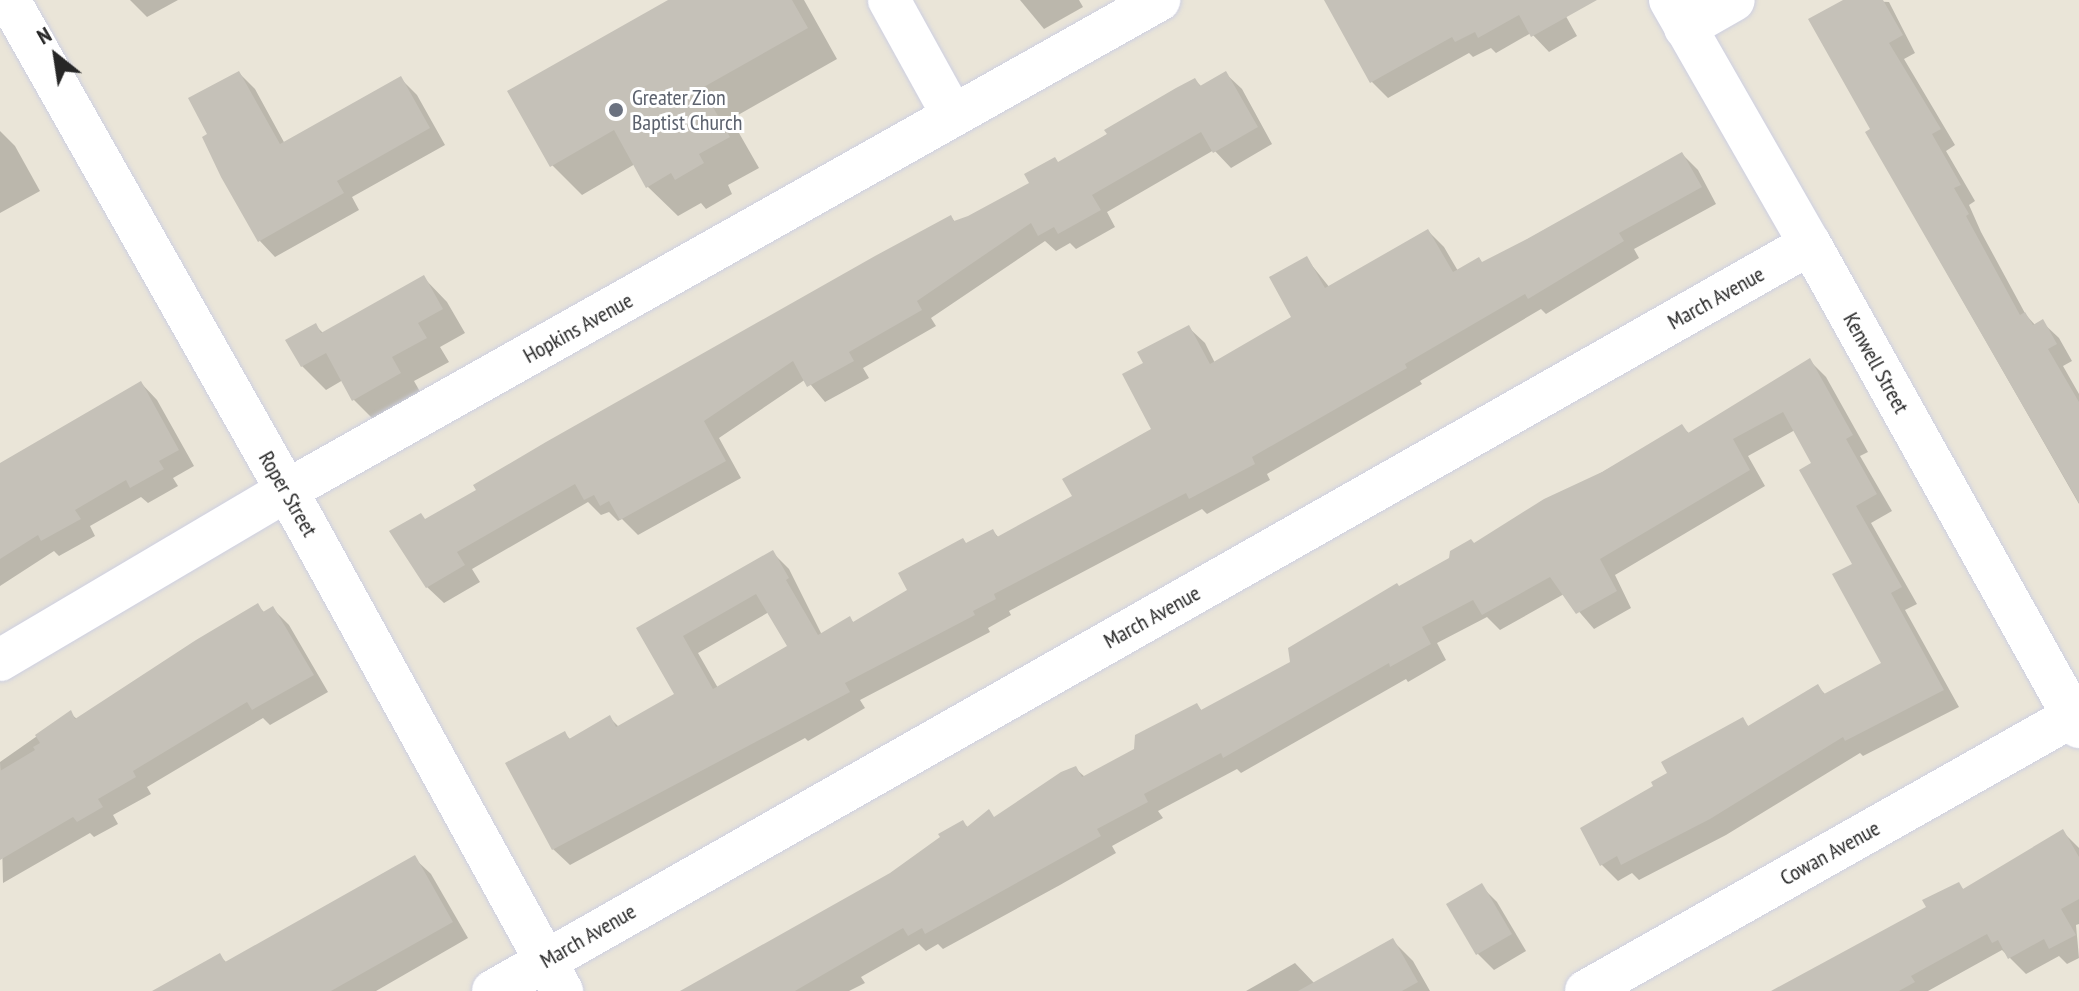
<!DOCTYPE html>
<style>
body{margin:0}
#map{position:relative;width:2079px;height:991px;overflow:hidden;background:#eae5d8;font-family:"PT Sans Narrow",sans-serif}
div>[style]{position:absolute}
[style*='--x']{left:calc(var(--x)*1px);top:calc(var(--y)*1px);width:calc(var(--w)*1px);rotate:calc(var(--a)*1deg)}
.shadow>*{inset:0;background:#0003}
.building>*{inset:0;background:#c5c1b8}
.roads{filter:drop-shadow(0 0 2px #cdcfe1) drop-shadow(0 0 2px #cdcfe1)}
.street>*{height:42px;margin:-21px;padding:0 21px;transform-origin:21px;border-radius:21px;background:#fff}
.dots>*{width:22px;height:22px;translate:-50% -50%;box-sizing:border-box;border:4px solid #fff;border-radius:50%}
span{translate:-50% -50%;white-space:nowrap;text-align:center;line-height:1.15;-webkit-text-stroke:6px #fff;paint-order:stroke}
.worship-label{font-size:22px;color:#5b616d}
.left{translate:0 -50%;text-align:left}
.street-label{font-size:22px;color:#272727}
.north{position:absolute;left:16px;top:16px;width:80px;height:80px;-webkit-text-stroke:6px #fff;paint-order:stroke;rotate:330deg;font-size:22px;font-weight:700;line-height:32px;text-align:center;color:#272727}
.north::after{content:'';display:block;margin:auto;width:28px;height:36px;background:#272727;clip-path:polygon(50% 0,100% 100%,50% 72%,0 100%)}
</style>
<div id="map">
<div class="shadow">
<div style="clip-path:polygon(130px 0,178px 0,147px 17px)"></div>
<div style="clip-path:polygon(672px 0,804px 0,837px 59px,731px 119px,759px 168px,728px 185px,732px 194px,706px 209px,701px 203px,678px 216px,648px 187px,635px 164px,582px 195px,552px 165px)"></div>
<div style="clip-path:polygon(1020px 0,1079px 0,1083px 7px,1044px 29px)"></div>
<div style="clip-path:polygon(1335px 0,1583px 0,1563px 11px,1577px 36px,1549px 52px,1531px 33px,1496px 53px,1491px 48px,1473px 57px,1469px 53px,1388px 98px,1372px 82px,1329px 4px)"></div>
<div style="clip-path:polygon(1847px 0,1889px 2px,1915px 53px,1904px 59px,1955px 145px,1946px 151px,1975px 201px,1969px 205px,1981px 232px,2026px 315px,2036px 326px,2042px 322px,2059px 338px,2072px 361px,2063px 366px,2079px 394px,2079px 504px,1867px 133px,1873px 130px)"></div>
<div style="clip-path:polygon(239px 73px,255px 89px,285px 144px,401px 79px,417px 95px,445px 145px,352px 197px,359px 210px,275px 257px,259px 240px,210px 135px)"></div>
<div style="clip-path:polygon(1225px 73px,1242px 89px,1272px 144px,1231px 168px,1214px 150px,1107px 212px,1115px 227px,1076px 249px,1070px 243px,1056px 251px,1045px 241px,931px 318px,936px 326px,863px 368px,869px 378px,825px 402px,806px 379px,719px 438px,741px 478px,638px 535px,622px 519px,618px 521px,609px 512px,601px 515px,588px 502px,472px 569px,480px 582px,444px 603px,427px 587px,426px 521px,951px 217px,956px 223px,1032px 184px,1059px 164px,1195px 80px,1202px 87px)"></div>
<div style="clip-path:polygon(0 131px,15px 146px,40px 191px,0 213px)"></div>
<div style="clip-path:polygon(evenodd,1682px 154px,1698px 170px,1716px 204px,1634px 249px,1639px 258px,1546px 314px,1541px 309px,1420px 381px,1422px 384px,1267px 474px,1270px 480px,1207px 514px,1202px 509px,1009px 611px,1011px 615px,988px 628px,990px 632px,860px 700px,865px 708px,808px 741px,805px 738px,570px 865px,553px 849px,564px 733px,571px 740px,609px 717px,620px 728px,677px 695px,639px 629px,773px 553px,789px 569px,822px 635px,850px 619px,854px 623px,910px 591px,967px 545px,993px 531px,999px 538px,1074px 497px,1154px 430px,1146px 363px,1188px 327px,1205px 343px,1215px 363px,1294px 318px,1306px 258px,1330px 288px,1428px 231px,1444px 247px,1458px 271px,1483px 264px,1682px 154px,769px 612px,789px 647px,718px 688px,698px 653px,769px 612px)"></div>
<div style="clip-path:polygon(424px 278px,447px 302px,465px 333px,440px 347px,449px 362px,414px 381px,423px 397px,377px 423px,354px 400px,343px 380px,326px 390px,302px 366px,315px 325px,324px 334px)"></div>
<div style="clip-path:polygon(1810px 361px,1826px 377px,1868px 452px,1860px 456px,1892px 511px,1871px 523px,1917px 604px,1905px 610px,1959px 707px,1863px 756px,1860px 753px,1726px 835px,1639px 880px,1632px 873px,1618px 881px,1602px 865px,1583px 829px,1656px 786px,1742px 720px,1750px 728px,1818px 687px,1826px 695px,1884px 664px,1854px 565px,1814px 464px,1795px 430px,1748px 456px,1765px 486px,1615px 575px,1631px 608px,1594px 629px,1564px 594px,1500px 630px,1487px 617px,1437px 643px,1446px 660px,1408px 682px,1406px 679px,1241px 773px,1237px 769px,1158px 811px,1163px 818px,1112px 846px,1116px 853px,1060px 885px,943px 949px,938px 944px,926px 951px,919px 944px,861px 977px,865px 983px,849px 991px,684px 991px,891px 875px,962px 822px,969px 828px,995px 819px,1076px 769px,1085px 777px,1136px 750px,1197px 705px,1203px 712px,1292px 663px,1399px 588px,1474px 545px,1682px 427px,1690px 434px)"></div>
<div style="clip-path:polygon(141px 383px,157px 400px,194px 466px,173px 478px,178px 486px,148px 503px,141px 497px,90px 526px,95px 536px,59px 556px,54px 551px,0 586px,0 465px)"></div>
<div style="clip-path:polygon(258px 606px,265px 613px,273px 609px,289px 625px,328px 692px,270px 725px,263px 718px,147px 787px,151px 794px,113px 815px,118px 824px,94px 837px,90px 833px,3px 883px,0 762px,70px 713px,78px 720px)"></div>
<div style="clip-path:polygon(2063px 832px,2079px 848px,2079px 924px,2076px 925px,2079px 958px,2067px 964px,2059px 956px,2026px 974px,2002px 950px,1928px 991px,1777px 991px,1929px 908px,1958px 884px,1965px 891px)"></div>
<div style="clip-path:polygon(414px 858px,431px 874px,468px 938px,376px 991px,162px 991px,220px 956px,227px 963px)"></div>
<div style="clip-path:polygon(1481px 886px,1497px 902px,1526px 951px,1494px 970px,1478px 954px)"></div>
<div style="clip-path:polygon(1393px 941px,1413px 961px,1430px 991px,1246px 991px,1295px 963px,1315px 984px)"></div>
</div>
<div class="building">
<div style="clip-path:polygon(668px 0,792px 0,808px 28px,702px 88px,730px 137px,699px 154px,704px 163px,675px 180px,671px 173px,646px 188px,614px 130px,550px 167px,507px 91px)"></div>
<div style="clip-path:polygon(1324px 0,1597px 0,1531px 37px,1519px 15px,1478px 38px,1475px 32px,1455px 42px,1452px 37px,1370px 83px)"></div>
<div style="clip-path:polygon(1843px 0,1883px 0,1903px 35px,1889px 43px,1941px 129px,1932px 134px,1961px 185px,1954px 188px,1969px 214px,1966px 216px,2020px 315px,2025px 312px,2033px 325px,2043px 319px,2057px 344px,2048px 349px,2079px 402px,2079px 503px,1865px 132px,1870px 129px,1808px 19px)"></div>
<div style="clip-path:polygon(239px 71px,280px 144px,401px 76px,430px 128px,337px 181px,344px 193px,258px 242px,221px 177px,202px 137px,207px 134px,188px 98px)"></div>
<div style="clip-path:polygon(1226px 71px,1258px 127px,1213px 153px,1201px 132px,1092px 195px,1101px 210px,1058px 234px,1054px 227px,1038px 236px,1031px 223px,917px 301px,922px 310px,849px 352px,854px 361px,807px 387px,793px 361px,704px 421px,726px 461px,620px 520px,609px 501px,600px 506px,594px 495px,584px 500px,575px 484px,457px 552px,465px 565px,426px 588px,389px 531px,421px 513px,425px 519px,476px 490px,473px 485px,546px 442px,875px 256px,951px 215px,954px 221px,968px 216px,1029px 183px,1024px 174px,1055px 157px,1058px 162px,1107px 134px,1104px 130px,1176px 88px,1195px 78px,1200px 86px)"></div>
<div style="clip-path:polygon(evenodd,1682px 152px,1702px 187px,1619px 233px,1624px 241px,1528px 299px,1525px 294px,1405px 364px,1407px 368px,1252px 457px,1255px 464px,1189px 499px,1186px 493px,994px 594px,996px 599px,973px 611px,975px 615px,845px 683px,850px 692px,552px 850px,505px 763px,565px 731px,569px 739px,610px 715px,616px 727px,674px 694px,636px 628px,773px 550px,789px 578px,786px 580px,818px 635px,850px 616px,853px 622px,907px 590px,898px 573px,963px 538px,966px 543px,993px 529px,997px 537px,1072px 496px,1062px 479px,1151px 429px,1122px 374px,1143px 363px,1137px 352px,1189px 325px,1210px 364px,1291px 317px,1269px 277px,1307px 256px,1325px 288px,1428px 229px,1453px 272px,1479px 257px,1482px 262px,1527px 239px,1682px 152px,756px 594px,787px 646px,713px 689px,683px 636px,756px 594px)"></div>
<div style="clip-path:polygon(424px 275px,443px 309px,418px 323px,427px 338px,392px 357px,401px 373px,352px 401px,326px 353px,301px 367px,285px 340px,316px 323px,321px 333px)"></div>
<div style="clip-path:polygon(1810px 358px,1853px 435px,1846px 439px,1877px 494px,1856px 506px,1902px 587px,1891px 593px,1944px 690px,1845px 741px,1843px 737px,1710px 819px,1621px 865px,1617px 856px,1600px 866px,1580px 828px,1653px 786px,1651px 782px,1667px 773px,1661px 762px,1743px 717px,1748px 726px,1818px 684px,1824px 694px,1881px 663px,1832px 574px,1852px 564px,1799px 470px,1811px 463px,1783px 412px,1733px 439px,1750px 470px,1600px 559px,1617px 591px,1576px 614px,1550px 577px,1482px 615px,1473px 600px,1422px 627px,1431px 644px,1390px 667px,1389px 663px,1223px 758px,1221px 753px,1144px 794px,1148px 802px,1097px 829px,1101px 836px,925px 934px,922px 928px,908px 936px,903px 928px,795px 991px,680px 991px,890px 873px,940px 837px,938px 834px,963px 820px,967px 827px,989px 809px,994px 817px,1061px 772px,1076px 766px,1082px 777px,1134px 749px,1135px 735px,1197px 703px,1201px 710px,1290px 662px,1288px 648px,1397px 583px,1399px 586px,1449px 558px,1450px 551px,1471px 539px,1474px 543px,1544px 499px,1602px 472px,1682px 424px,1688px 433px)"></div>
<div style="clip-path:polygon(141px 381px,179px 450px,159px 461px,164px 469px,130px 488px,126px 480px,75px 510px,81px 519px,41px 541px,38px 535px,0 559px,0 463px)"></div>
<div style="clip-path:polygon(258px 603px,263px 612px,273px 606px,314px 675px,252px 710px,247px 702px,133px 771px,136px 777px,98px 799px,103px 807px,77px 822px,73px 817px,0 860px,0 771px,35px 750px,33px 747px,40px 743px,35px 735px,71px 710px,75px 719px,196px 640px)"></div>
<div style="clip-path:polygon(2063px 829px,2079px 857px,2079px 899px,2061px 909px,2076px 935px,2049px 949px,2044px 939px,2008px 959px,1998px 940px,1992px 943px,1987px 934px,1911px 976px,1915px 982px,1899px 991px,1771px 991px,1926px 907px,1922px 900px,1959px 882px,1963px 889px)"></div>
<div style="clip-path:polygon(415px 855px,453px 922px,331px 991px,152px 991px,220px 953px,225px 962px)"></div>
<div style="clip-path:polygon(1482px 883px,1512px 934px,1476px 955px,1446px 904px)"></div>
<div style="clip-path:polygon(1393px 938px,1418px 982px,1402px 991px,1298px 991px)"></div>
</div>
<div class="roads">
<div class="street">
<div style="--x:9;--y:0;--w:603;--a:60.5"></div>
<div style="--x:306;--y:525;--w:532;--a:61.22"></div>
<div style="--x:889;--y:0;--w:132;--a:61.1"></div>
<div style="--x:1670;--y:0;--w:281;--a:60.2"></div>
<div style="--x:1810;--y:244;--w:553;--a:60.88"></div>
<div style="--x:1685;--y:28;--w:56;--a:-29.7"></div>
<div style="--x:0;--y:660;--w:332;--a:-30.6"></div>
<div style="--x:286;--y:491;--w:1002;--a:-29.35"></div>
<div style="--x:493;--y:991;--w:1514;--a:-29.56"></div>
<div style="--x:1586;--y:991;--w:559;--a:-29.45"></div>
</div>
</div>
<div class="dots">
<div style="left:616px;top:110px;background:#6b7280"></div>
</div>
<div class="worship-label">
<span class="left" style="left:632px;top:110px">Greater Zion<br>Baptist Church</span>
</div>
<div class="street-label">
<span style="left:1716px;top:298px;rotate:-29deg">March Avenue</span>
<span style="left:578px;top:328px;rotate:-29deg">Hopkins Avenue</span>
<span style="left:1876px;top:363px;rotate:61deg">Kenwell Street</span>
<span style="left:288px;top:494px;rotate:60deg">Roper Street</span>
<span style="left:1152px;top:617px;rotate:-29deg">March Avenue</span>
<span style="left:1830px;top:853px;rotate:-29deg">Cowan Avenue</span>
<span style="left:588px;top:936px;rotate:-30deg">March Avenue</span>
</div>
<div class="north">N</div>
</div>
